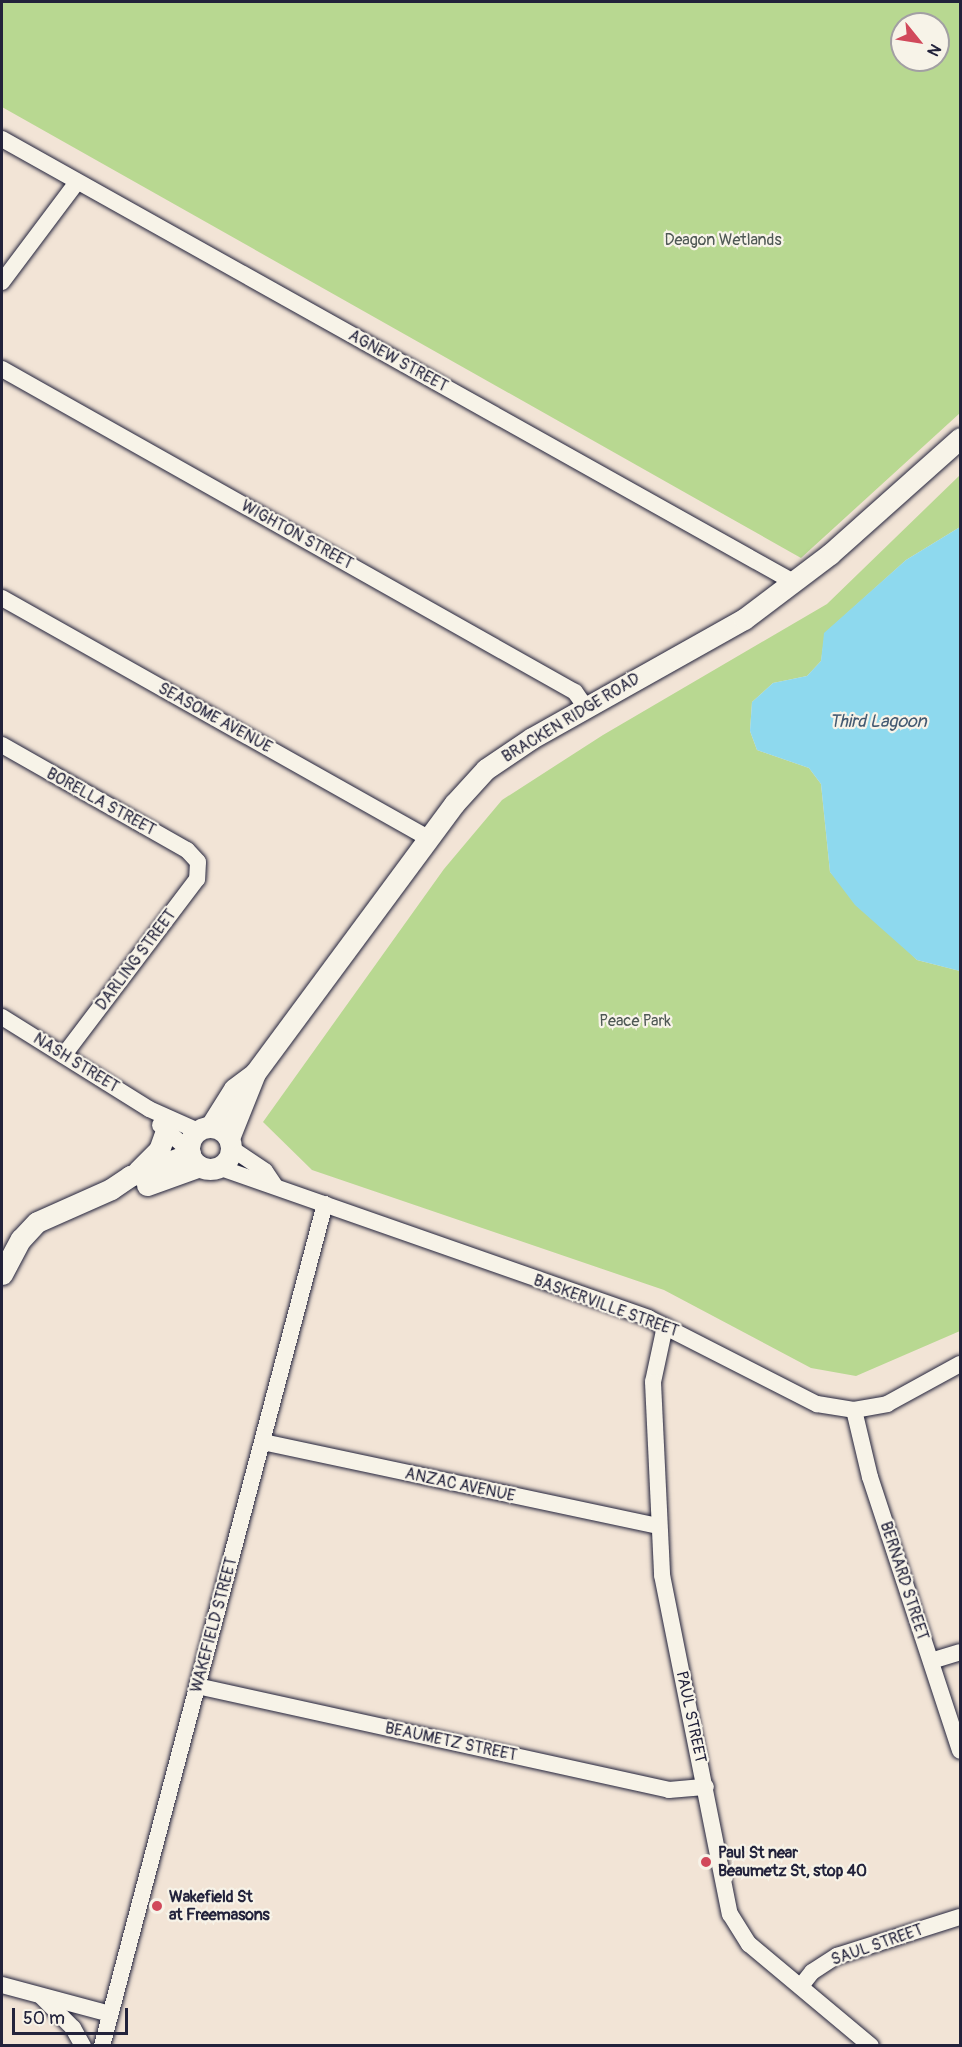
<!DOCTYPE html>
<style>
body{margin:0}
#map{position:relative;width:962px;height:2047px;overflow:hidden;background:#f2e4d6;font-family:Pangolin,sans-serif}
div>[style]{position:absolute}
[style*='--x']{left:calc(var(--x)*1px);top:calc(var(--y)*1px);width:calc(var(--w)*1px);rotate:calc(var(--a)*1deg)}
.green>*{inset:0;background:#b8d891}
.water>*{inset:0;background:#8ed9ee}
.roads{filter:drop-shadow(0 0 2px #22223b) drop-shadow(0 0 2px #22223b)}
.minor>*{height:16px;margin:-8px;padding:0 8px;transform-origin:8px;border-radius:8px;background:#f7f3e8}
.major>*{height:21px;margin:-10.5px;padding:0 10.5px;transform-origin:10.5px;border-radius:10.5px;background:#f7f3e8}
.major>.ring{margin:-10.5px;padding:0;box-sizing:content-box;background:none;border:21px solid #f7f3e8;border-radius:50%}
.dots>*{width:16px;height:16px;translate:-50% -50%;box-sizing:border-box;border:3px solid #f7f3e8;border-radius:50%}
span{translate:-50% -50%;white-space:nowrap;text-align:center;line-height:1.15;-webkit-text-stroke:4.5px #f7f3e8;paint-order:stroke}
.park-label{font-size:16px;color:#4f5955}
.street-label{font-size:16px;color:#22223b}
.poi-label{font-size:16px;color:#22223b;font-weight:700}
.left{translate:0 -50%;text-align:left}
.water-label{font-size:18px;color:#425971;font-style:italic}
.frame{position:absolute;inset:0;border:3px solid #22223b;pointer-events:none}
.north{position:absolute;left:890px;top:12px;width:60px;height:60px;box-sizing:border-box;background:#f7f3e8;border:2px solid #a29fa3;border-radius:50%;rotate:120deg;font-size:16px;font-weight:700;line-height:24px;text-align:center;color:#22223b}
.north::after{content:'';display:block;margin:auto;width:21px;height:27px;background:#d1495b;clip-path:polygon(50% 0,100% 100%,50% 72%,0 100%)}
.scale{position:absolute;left:12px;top:2008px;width:116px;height:27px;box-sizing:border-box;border:3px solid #22223b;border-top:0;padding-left:8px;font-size:18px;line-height:21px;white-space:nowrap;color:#22223b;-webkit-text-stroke:4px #f7f3e8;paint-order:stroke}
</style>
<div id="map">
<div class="green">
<div style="clip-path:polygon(evenodd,2px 2px,960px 2px,960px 413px,801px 558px,2px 107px,2px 2px,902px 24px,938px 24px,938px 60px,902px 60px,902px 24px)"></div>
<div style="clip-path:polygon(960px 475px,960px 527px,906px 560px,825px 633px,821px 661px,807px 676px,773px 683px,752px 702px,750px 731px,757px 750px,809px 768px,821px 784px,830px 872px,917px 960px,960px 971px,960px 1331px,856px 1376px,811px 1368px,664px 1290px,312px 1170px,263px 1122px,444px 869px,502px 800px,603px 735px,827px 604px)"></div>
</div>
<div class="water">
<div style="clip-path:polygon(960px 527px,960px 971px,917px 960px,855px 905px,830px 872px,821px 784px,809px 768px,757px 750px,750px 731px,752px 702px,773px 683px,807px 676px,821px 661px,824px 633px,906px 560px)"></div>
</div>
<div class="roads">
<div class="minor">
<div style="--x:2;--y:139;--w:909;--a:29.24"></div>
<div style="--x:2;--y:282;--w:125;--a:-53.1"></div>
<div style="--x:2;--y:369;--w:658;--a:29.41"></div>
<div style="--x:575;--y:692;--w:19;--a:55"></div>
<div style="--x:2;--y:598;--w:490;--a:29.4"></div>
<div style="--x:2;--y:745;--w:213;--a:29.6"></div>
<div style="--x:187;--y:850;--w:16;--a:47"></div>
<div style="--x:198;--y:862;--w:17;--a:93"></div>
<div style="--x:197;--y:879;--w:221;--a:127.1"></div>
<div style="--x:2;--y:1017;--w:173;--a:32"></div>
<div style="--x:149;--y:1109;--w:54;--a:24.2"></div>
<div style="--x:160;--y:1125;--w:40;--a:41"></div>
<div style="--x:231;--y:1148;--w:41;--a:34.1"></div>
<div style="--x:265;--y:1171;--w:18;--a:56"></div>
<div style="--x:218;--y:1167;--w:456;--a:19.3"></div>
<div style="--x:648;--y:1318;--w:190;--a:27"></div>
<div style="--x:817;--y:1404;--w:37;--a:9"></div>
<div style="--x:854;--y:1410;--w:34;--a:-10"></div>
<div style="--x:887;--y:1404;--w:83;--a:-28.7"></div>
<div style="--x:665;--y:1326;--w:57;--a:102.1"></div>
<div style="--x:653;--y:1382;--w:193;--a:87.3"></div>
<div style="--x:662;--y:1575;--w:346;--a:78.7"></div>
<div style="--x:730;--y:1914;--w:36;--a:58"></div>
<div style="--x:749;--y:1944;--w:159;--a:39.9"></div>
<div style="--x:854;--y:1410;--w:69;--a:76.6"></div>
<div style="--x:870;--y:1477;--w:288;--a:71.8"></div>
<div style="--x:263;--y:1442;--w:403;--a:12"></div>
<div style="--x:931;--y:1661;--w:30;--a:-17"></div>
<div style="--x:197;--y:1686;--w:483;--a:12.4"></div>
<div style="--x:669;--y:1790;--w:37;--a:-5"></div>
<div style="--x:2;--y:1985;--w:112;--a:15"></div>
<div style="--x:801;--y:1986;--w:18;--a:-52"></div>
<div style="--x:812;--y:1972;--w:30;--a:-33"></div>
<div style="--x:837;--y:1956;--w:129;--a:-17.6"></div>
<div style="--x:42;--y:1997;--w:44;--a:45"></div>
<div style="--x:73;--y:2028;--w:21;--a:61"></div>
<div style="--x:102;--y:2046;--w:871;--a:-75.17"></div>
</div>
<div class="major">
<div style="--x:210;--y:1127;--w:45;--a:-57.7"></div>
<div style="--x:234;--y:1089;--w:26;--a:-37"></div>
<div style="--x:255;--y:1073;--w:335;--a:-53.5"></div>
<div style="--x:454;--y:804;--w:47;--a:-47.6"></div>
<div style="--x:486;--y:769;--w:55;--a:-34"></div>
<div style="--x:532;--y:738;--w:243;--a:-29.3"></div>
<div style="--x:744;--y:619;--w:108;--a:-37.1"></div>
<div style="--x:830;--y:554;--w:174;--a:-41.7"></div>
<div class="ring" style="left:189px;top:1127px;width:21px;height:21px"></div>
<div style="--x:229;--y:1138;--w:70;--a:-68.2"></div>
<div style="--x:138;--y:1171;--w:30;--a:-45"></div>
<div style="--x:159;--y:1150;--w:20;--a:-70"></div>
<div style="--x:147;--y:1185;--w:56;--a:-19.7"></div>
<div style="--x:2;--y:1274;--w:40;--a:-62"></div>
<div style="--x:21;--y:1239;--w:23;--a:-47"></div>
<div style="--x:37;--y:1222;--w:81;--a:-24"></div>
<div style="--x:111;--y:1189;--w:23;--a:-34"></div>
<div style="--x:130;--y:1176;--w:64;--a:-20.1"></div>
</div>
</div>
<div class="dots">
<div style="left:706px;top:1862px;background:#d1495b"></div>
<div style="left:157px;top:1906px;background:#d1495b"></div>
</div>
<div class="park-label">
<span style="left:723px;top:240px">Deagon Wetlands</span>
<span style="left:635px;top:1021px">Peace Park</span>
</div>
<div class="street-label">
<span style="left:398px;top:361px;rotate:29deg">AGNEW STREET</span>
<span style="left:297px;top:535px;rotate:29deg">WIGHTON STREET</span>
<span style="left:215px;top:718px;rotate:29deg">SEASOME AVENUE</span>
<span style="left:571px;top:718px;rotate:-31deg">BRACKEN RIDGE ROAD</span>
<span style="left:101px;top:802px;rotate:29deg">BORELLA STREET</span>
<span style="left:136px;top:960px;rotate:-53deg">DARLING STREET</span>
<span style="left:76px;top:1063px;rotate:32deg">NASH STREET</span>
<span style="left:606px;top:1306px;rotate:20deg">BASKERVILLE STREET</span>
<span style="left:460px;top:1485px;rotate:12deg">ANZAC AVENUE</span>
<span style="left:904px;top:1581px;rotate:72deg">BERNARD STREET</span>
<span style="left:214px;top:1625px;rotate:-75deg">WAKEFIELD STREET</span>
<span style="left:691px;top:1717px;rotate:78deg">PAUL STREET</span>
<span style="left:451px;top:1742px;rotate:12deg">BEAUMETZ STREET</span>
<span style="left:877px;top:1945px;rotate:-19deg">SAUL STREET</span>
</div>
<div class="poi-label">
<span class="left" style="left:718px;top:1862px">Paul St near<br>Beaumetz St, stop 40</span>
<span class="left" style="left:169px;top:1906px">Wakefield St<br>at Freemasons</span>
</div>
<div class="water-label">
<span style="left:878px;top:722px">Third Lagoon</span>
</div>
<div class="frame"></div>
<div class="north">N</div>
<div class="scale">50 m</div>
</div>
